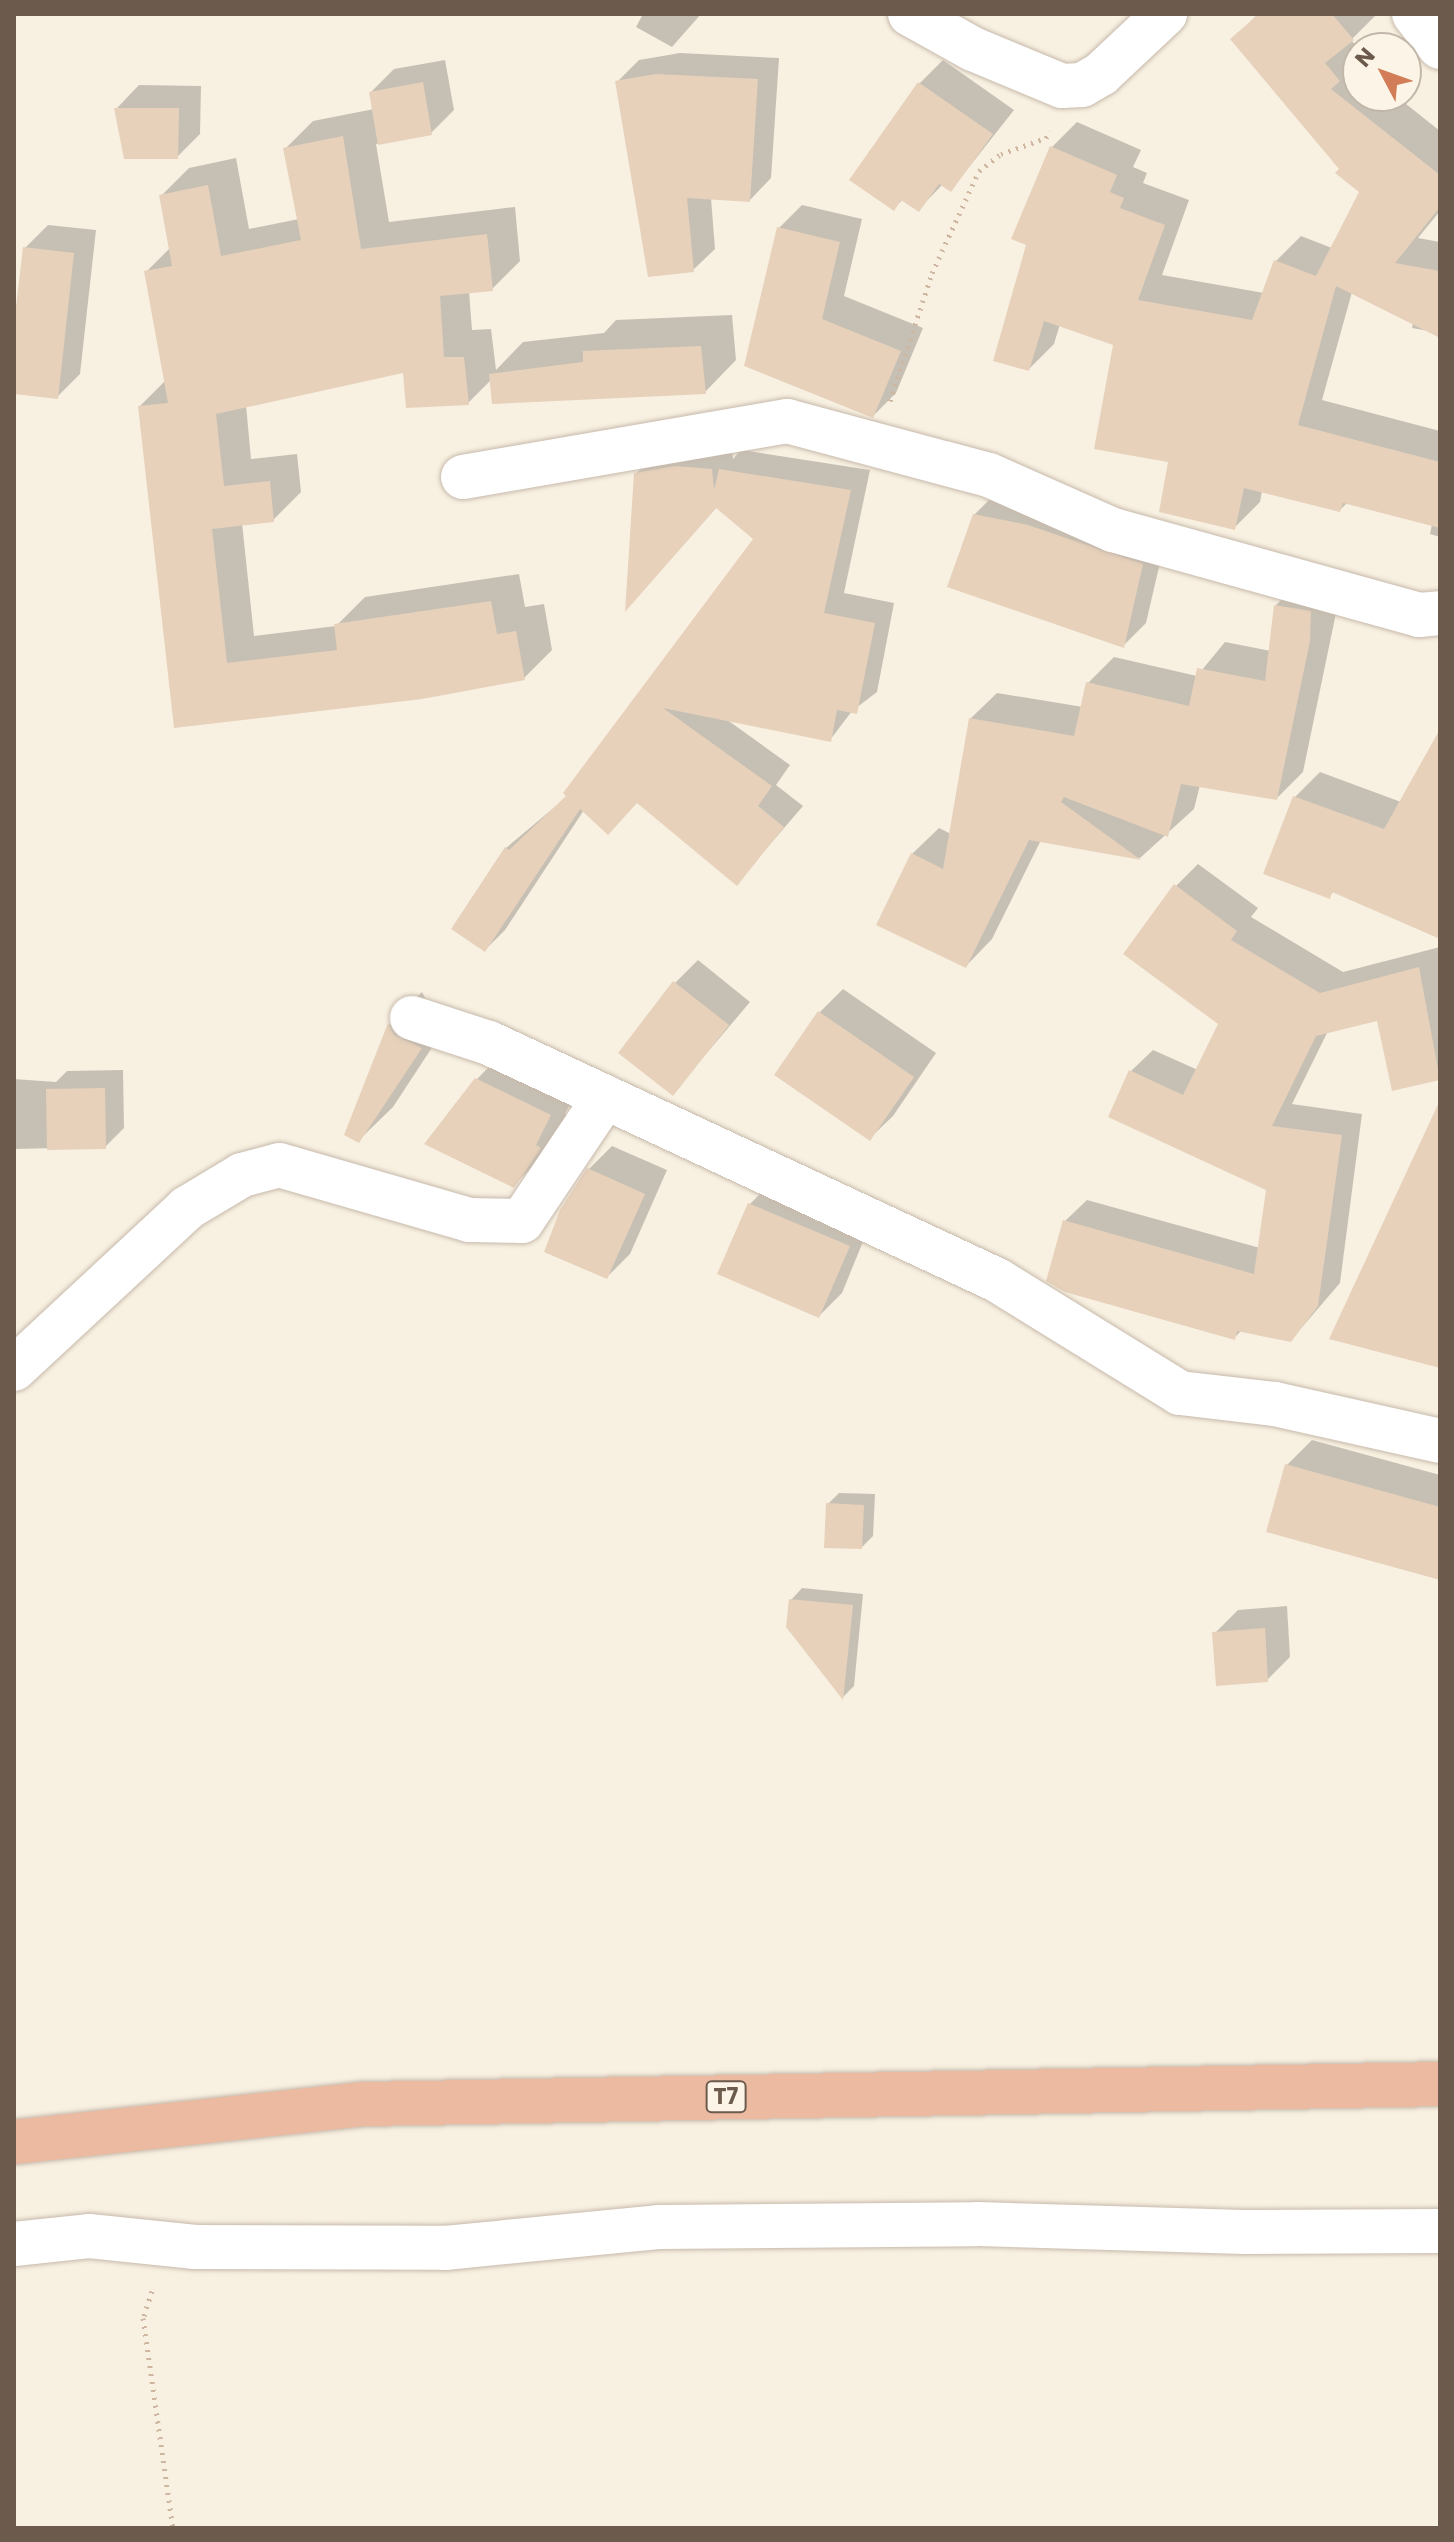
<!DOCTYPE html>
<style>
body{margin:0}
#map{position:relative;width:1454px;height:2542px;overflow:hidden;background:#f8f1e2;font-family:Poppins,sans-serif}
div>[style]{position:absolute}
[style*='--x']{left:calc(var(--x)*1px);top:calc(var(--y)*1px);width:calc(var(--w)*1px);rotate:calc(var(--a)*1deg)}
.shadow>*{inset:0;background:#0003}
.building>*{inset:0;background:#e7d1bb}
.path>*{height:5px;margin-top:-2.5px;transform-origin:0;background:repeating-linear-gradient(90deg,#ceb6a1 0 2px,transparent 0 8px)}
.roads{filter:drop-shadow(0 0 2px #c7b9ab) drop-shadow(0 0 2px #c7b9ab)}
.street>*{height:44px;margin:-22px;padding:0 22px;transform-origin:22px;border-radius:22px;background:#fff}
.highway>*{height:44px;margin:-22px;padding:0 22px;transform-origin:22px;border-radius:22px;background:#ebbaa1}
span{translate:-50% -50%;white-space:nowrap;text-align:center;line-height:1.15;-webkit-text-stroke:6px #fcf5e7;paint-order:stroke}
.shield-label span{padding:2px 6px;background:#fcf5e7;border:2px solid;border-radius:6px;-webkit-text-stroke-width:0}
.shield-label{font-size:22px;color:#6c5a4c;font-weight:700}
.frame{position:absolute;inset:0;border:16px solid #6c5a4c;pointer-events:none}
.north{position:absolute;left:1342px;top:32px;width:80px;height:80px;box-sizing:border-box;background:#fcf5e7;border:2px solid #c2b7a9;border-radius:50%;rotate:311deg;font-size:22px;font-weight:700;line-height:32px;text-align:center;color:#6c5a4c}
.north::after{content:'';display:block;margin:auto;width:28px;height:36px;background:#d27d57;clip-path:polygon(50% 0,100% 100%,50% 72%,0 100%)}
</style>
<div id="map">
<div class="shadow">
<div style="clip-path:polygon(643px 14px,701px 14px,672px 47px,636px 27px)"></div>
<div style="clip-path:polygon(1258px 14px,1377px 14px,1351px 40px,1358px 48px,1358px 96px,1396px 96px,1440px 131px,1440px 211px,1418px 238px,1440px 242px,1440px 333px,1412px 328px,1413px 323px,1352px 292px,1322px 400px,1440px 431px,1440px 537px,1430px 534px,1432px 524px,1348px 502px,1340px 510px,1262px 491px,1260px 502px,1235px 527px,1170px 461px,1116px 344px,1060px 324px,1054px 344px,1029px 369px,1052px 147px,1077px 122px,1141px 150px,1133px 167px,1147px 173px,1143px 183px,1189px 200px,1162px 275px,1264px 293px,1276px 261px,1301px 236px,1332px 248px,1361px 192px,1233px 39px)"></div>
<div style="clip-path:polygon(680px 53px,779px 58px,771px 178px,750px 200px,711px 198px,715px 249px,693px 270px,617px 82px,639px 60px)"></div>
<div style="clip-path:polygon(445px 60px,454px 110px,431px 133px,376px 144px,389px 222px,515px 207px,520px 261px,492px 289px,469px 291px,472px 330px,491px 329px,496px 370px,523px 342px,604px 333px,616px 320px,732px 315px,736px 360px,705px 392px,492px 379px,468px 403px,405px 371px,246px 405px,251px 459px,297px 454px,301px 492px,273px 520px,242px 523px,254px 636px,336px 626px,365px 597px,519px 574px,525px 607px,544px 604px,552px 650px,524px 678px,176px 726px,140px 406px,166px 380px,146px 272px,170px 248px,161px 196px,189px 168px,236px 158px,249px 229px,299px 219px,285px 149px,313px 121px,374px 109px,371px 92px,394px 69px)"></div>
<div style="clip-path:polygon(943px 60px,1014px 110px,951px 190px,943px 184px,918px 210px,903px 199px,894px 209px,852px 179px,920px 83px)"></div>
<div style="clip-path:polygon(139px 85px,201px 86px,200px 134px,177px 157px,117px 108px)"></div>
<div style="clip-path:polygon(802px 205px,862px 219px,844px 296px,923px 328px,896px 393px,873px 416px,746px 364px,779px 228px)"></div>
<div style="clip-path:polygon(48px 225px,96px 230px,80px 374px,57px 397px,14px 392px,25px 248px)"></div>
<div style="clip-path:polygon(732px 449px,733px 459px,741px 450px,870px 470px,844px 593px,894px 603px,877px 692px,852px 711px,830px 740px,726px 719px,790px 765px,776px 785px,803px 806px,737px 883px,638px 801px,584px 810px,505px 930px,485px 950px,506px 848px,569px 795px,756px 539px,717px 507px,628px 607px,636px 474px,656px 453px)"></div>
<div style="clip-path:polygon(997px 492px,1165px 541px,1146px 623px,1123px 646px,974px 515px)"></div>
<div style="clip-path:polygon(1303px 579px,1336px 613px,1303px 772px,1277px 798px,1200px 785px,1194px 809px,1140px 858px,1041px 840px,992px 939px,966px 966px,912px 854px,939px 828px,951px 834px,970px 719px,997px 693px,1083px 707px,1088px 683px,1114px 657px,1197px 676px,1225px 642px,1271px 651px,1276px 605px)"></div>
<div style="clip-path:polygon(1440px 733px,1440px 924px,1334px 891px,1329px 897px,1295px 797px,1320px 772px,1401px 802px)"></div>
<div style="clip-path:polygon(1198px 864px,1258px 908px,1251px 917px,1343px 972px,1440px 947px,1440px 1078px,1394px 1089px,1378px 1019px,1328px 1031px,1292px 1104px,1362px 1114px,1340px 1283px,1291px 1340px,1242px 1330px,1234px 1338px,1065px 1221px,1087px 1200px,1260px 1248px,1268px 1188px,1131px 1071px,1153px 1050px,1198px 1070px,1221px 1023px,1176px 886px)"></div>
<div style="clip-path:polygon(698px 960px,750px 1002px,673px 1093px,675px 983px)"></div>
<div style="clip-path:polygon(843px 989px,936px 1053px,893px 1116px,870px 1138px,777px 1074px,820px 1012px)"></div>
<div style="clip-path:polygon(422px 992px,427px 1002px,454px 1014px,393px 1107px,359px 1140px,346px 1134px,389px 1025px)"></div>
<div style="clip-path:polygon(508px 1048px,580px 1084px,565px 1114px,570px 1116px,545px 1154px,514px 1185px,477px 1079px)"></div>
<div style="clip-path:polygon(123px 1070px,124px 1128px,105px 1147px,14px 1149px,14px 1079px,56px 1082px,67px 1071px)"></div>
<div style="clip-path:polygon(612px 1146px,667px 1170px,630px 1254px,607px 1277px,589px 1169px)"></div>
<div style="clip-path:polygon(773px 1181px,871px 1222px,842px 1293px,819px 1316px,720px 1273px,750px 1204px)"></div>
<div style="clip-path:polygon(1312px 1440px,1440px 1475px,1440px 1578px,1287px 1465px)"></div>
<div style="clip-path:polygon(839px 1493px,875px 1494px,873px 1536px,862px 1547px,828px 1504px)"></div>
<div style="clip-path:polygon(802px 1588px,863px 1594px,854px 1686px,843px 1697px,788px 1626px,791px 1600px)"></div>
<div style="clip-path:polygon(1287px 1606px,1290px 1657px,1267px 1680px,1215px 1633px,1238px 1610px)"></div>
</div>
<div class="building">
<div style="clip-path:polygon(1259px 14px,1332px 14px,1354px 40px,1325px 63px,1340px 81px,1331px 89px,1440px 175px,1440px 207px,1395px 263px,1440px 271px,1440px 338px,1336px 286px,1298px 425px,1440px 462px,1440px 528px,1343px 503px,1340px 512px,1244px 488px,1235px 530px,1159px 512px,1168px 462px,1094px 449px,1113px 345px,1044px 321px,1029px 371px,993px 361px,1026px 245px,1011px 239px,1050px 146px,1117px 175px,1110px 192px,1124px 198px,1120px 208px,1165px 225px,1138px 300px,1252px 320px,1274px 260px,1316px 276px,1359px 192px,1335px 173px,1339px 169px,1230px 39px)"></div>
<div style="clip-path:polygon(656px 74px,758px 79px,750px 202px,687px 198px,694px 272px,648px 277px,615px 81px)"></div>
<div style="clip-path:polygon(423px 82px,432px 135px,378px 145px,369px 92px)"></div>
<div style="clip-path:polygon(918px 82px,993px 134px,951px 192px,939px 184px,919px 212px,901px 200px,894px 211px,849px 180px)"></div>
<div style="clip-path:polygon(114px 108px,179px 108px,178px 159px,124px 159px)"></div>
<div style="clip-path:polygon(343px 136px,361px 249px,487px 234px,493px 291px,440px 296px,444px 357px,464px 357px,469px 405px,406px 408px,403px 373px,216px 414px,224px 486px,270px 481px,274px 522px,212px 529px,227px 663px,337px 650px,334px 624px,491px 601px,497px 634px,516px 631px,525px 680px,422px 699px,174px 728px,138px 406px,168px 403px,144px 271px,172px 266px,159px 195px,208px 185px,221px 256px,301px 240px,283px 148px)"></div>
<div style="clip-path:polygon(777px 227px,840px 242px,822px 319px,901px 351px,873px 418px,744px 366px)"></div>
<div style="clip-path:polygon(23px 247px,74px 253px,58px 399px,14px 394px,14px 324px)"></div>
<div style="clip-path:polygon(701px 346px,706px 394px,492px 404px,489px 374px,583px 362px,583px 351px)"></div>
<div style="clip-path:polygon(675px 466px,712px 469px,714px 490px,719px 469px,851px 490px,824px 613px,875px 623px,857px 714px,837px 710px,831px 742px,663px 708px,772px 786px,758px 806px,784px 827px,737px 886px,637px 803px,608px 835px,580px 809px,485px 952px,451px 929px,505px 847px,509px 850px,566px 796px,563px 793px,753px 539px,716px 508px,625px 612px,634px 473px)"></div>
<div style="clip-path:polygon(973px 514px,1028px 525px,1143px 564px,1124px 648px,947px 587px)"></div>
<div style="clip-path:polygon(1274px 605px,1311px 611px,1310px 641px,1277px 800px,1181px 784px,1168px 837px,1064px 797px,1061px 802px,1141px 860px,1029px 840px,966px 968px,876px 925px,911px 853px,943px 869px,969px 718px,1074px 736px,1086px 682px,1189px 706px,1197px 668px,1265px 681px)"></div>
<div style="clip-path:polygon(1440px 729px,1440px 939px,1332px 892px,1330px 899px,1263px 874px,1293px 796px,1384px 829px)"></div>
<div style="clip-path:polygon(1174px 884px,1237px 931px,1231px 940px,1320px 993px,1419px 967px,1440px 1080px,1392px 1091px,1377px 1021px,1316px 1036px,1272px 1126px,1342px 1135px,1318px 1306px,1291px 1342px,1237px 1331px,1235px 1340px,1065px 1292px,1046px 1281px,1063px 1220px,1254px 1274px,1266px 1190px,1108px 1117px,1129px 1070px,1183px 1095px,1218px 1024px,1123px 954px)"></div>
<div style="clip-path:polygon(673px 981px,729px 1025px,673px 1096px,618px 1053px)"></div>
<div style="clip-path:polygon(818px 1011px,914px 1077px,870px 1141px,774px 1075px)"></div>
<div style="clip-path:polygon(388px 1023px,394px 1035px,422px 1048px,359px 1143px,344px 1135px)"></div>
<div style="clip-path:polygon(475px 1078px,551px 1115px,536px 1145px,541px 1148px,514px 1188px,424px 1144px)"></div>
<div style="clip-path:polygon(105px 1088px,106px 1149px,47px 1150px,46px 1089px)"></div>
<div style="clip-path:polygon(1440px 1100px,1440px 1368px,1329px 1339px)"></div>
<div style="clip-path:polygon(587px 1168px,645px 1194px,607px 1279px,544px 1252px,560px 1210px)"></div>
<div style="clip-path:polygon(748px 1203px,850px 1246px,819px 1318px,717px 1274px)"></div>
<div style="clip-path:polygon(1285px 1464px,1440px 1507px,1440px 1580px,1266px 1532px)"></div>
<div style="clip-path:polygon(826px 1503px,864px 1505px,862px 1549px,824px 1548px)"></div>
<div style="clip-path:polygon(789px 1599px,853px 1605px,843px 1700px,786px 1627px)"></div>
<div style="clip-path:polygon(1265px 1628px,1268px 1682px,1216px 1686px,1212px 1632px)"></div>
</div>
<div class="path">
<div style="--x:890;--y:401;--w:135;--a:-71.8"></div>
<div style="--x:932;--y:273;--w:112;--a:-65.3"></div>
<div style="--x:979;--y:171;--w:28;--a:-38"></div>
<div style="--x:1001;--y:154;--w:48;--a:-19.6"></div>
<div style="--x:1046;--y:138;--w:8;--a:-60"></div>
<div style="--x:152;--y:2291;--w:28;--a:108"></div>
<div style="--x:143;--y:2318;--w:212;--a:81.9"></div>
</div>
<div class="roads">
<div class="street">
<div style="--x:910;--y:14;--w:72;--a:29.1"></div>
<div style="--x:973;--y:49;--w:96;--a:22.6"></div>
<div style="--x:1062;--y:86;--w:20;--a:-3"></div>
<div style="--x:1082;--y:85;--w:22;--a:-30"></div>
<div style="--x:1101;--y:74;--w:88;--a:-43.2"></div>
<div style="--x:1414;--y:14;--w:42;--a:51.8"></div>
<div style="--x:463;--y:477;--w:329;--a:-9.8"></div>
<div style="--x:787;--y:421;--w:209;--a:15"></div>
<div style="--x:989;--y:475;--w:136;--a:23.9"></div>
<div style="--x:1113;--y:530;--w:318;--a:15.5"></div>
<div style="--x:1419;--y:615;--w:21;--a:-5"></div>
<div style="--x:412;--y:1018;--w:81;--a:18"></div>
<div style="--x:489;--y:1043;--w:561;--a:25.01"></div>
<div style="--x:997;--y:1280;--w:215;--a:31.7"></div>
<div style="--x:1180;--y:1393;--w:96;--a:6.6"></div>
<div style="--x:1275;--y:1404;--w:169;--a:12.6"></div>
<div style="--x:14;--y:1369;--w:236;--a:-42.9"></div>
<div style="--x:187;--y:1208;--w:64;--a:-31"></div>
<div style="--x:242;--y:1175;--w:38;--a:-15"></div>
<div style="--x:279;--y:1165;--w:198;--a:16.1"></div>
<div style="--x:469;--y:1220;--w:53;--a:1.1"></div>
<div style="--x:522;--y:1221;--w:149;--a:-56.2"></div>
<div style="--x:14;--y:2244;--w:75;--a:-6.1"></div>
<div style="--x:89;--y:2236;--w:107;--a:5.9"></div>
<div style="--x:195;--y:2247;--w:250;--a:0.2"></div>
<div style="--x:445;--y:2248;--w:214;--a:-5.6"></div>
<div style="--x:658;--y:2227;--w:319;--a:-0.5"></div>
<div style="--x:977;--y:2224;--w:267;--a:1.7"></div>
<div style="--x:1244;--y:2232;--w:196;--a:-0.3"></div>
</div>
<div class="highway">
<div style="--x:14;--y:2142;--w:352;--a:-6.2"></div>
<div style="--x:364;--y:2104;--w:1076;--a:-1.06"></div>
</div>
</div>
<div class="shield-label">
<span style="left:726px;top:2097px">T7</span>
</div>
<div class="frame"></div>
<div class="north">N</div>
</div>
